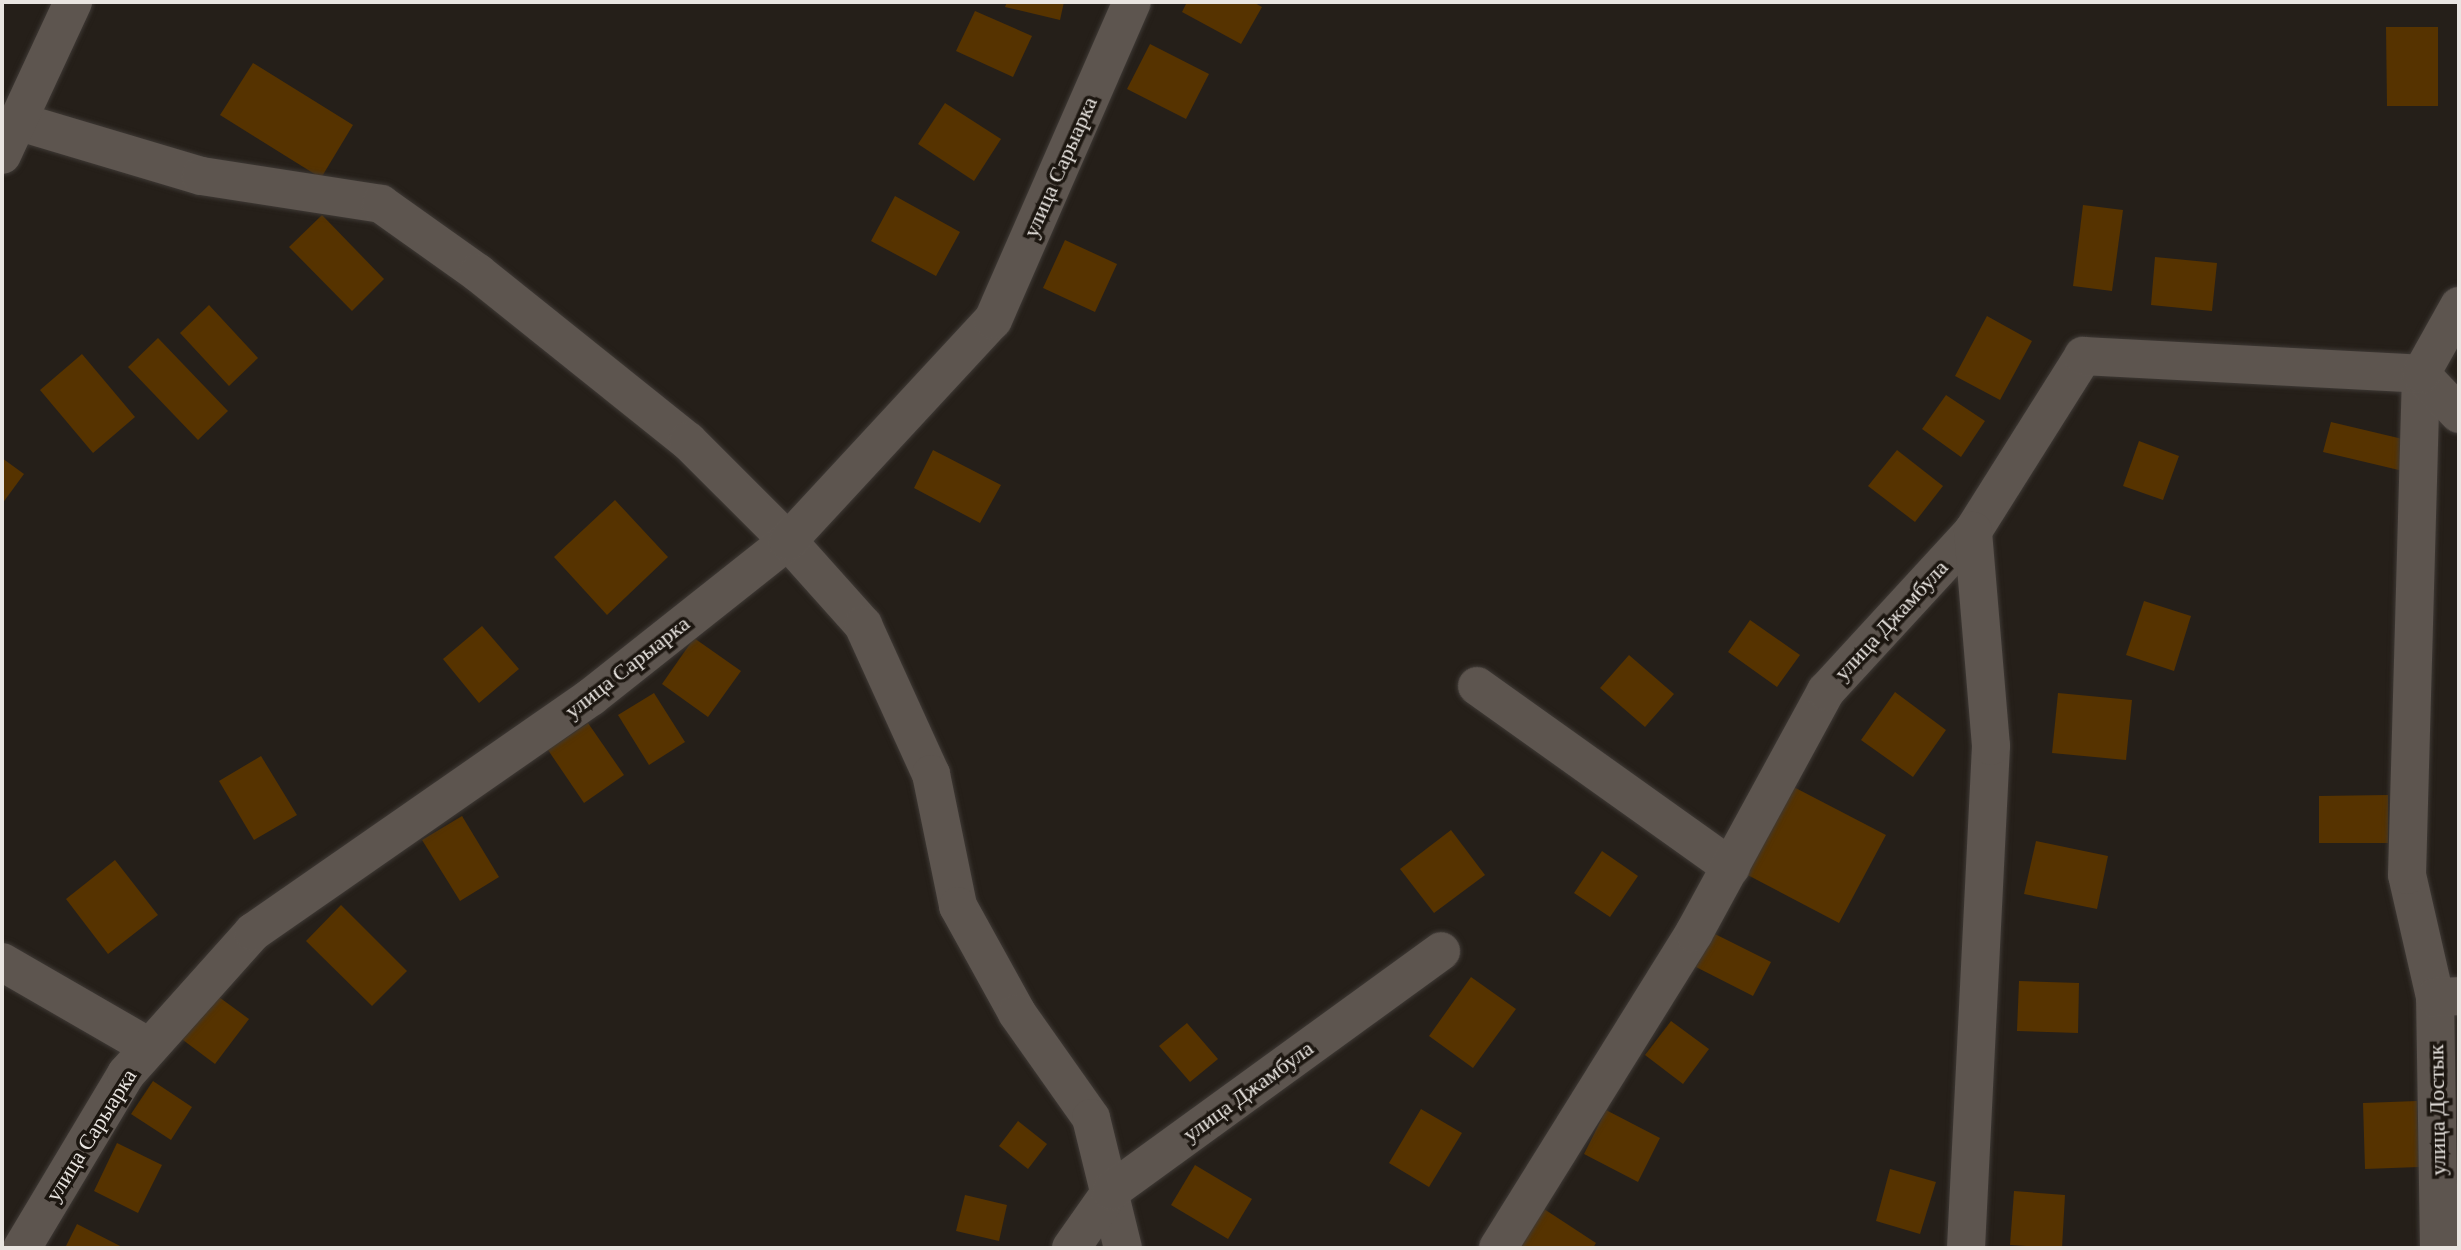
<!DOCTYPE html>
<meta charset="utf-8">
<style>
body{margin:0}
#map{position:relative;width:2461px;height:1250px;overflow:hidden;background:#251f19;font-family:"Times New Roman",serif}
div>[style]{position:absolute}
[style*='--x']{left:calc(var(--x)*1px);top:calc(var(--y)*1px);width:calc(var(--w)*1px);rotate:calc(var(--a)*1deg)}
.building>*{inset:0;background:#563300}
.roads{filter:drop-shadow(0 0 2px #3e3935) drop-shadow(0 0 2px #3e3935)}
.minor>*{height:38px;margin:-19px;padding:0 19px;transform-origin:19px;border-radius:19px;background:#5d554f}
span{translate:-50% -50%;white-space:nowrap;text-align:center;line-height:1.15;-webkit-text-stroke:7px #1c1610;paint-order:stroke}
.street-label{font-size:22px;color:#e9e5e1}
.frame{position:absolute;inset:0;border:4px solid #e9e5e1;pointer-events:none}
</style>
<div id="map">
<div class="building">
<div style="clip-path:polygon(1007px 2px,1064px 2px,1060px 20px,1005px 7px)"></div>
<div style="clip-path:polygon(1187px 2px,1253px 2px,1262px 7px,1241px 44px,1182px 12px)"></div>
<div style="clip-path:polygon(975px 11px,1032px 36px,1013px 77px,956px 51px)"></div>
<div style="clip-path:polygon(2386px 27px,2438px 27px,2438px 106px,2387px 106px)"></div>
<div style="clip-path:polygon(1150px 44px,1209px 74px,1186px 119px,1127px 89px)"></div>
<div style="clip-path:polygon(253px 63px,353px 125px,321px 178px,220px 115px)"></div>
<div style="clip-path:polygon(945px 103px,1001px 139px,974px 181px,918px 144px)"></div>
<div style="clip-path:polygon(895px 196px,960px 232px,936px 276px,871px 241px)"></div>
<div style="clip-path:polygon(2083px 205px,2123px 210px,2112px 291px,2073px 286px)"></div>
<div style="clip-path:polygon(322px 215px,384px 279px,352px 311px,289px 247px)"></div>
<div style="clip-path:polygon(1065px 240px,1117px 264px,1095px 312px,1043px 288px)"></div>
<div style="clip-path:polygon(2155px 257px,2217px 263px,2212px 311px,2151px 305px)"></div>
<div style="clip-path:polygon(209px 305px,258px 358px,229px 386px,180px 333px)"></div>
<div style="clip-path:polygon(1987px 316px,2032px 341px,2000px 400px,1955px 376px)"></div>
<div style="clip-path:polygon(158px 338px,228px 411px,198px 440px,128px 367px)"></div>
<div style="clip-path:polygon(82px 354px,135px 417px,93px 453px,40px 390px)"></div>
<div style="clip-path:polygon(1946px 395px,1985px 421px,1961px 457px,1922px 429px)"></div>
<div style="clip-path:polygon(2331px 422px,2411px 441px,2403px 471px,2323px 452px)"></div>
<div style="clip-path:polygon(2139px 441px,2179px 456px,2163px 500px,2123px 486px)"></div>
<div style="clip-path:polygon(933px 450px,1001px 485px,980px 523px,914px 488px)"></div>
<div style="clip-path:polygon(1897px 450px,1943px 486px,1915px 522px,1868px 486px)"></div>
<div style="clip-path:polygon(2px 458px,24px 474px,2px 504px)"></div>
<div style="clip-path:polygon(615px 500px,668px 557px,607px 615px,554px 557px)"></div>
<div style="clip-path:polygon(2144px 601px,2191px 616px,2174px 671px,2126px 655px)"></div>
<div style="clip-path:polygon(1750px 620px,1800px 655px,1777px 687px,1728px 652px)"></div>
<div style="clip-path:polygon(482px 626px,519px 669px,479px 703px,443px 659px)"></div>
<div style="clip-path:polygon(694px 638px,741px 671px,708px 717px,662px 684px)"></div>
<div style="clip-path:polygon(1629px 655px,1674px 694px,1645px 727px,1600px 688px)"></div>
<div style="clip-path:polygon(1895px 692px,1946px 730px,1913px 777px,1861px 740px)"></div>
<div style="clip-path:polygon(654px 693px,685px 742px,649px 765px,618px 715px)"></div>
<div style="clip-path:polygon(2058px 693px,2132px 700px,2126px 760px,2052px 753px)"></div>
<div style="clip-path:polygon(588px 723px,624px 775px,584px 803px,548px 750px)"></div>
<div style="clip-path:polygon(261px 756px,297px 815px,254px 840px,219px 781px)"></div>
<div style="clip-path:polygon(1786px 783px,1886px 835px,1839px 923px,1740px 871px)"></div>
<div style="clip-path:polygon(2388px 795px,2388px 843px,2319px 843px,2319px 796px)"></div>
<div style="clip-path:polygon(462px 816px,499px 877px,460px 901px,422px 840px)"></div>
<div style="clip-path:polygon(1451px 830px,1485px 875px,1434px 913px,1400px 869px)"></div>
<div style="clip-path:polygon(2036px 841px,2108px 856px,2097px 909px,2024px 894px)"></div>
<div style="clip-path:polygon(1602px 851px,1638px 876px,1610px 917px,1574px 893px)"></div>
<div style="clip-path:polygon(115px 860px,158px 915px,108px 954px,66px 899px)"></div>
<div style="clip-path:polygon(341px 905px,407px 971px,372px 1006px,306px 941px)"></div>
<div style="clip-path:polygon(1713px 933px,1771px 962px,1753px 996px,1696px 967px)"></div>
<div style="clip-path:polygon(1471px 977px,1516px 1009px,1473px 1068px,1429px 1036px)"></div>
<div style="clip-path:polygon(2019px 981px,2079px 983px,2078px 1033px,2017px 1031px)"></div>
<div style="clip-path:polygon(208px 989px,249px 1019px,215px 1064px,175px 1034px)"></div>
<div style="clip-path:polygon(1671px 1021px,1709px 1049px,1683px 1084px,1645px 1055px)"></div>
<div style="clip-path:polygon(1187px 1023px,1218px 1059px,1190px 1082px,1159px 1046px)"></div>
<div style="clip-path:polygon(153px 1081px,192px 1107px,171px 1140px,131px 1114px)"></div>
<div style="clip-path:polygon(2417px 1101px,2419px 1167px,2365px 1169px,2363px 1103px)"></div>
<div style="clip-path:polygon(1421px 1109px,1462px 1133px,1429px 1187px,1389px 1163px)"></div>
<div style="clip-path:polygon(1606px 1110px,1660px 1138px,1638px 1182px,1584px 1154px)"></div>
<div style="clip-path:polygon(1018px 1121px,1047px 1144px,1028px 1169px,999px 1146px)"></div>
<div style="clip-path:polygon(117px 1143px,162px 1165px,138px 1213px,94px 1191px)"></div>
<div style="clip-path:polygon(1195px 1165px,1252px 1199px,1228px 1239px,1171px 1205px)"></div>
<div style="clip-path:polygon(1890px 1169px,1936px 1182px,1920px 1234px,1876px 1221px)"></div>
<div style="clip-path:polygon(2014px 1191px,2065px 1195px,2062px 1248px,2010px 1245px)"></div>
<div style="clip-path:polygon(965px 1195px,1007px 1205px,999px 1241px,956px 1231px)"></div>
<div style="clip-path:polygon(1541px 1207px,1596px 1243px,1593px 1248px,1518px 1248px)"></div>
<div style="clip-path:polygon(77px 1224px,124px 1248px,65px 1248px)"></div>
</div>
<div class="roads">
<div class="minor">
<div style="--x:20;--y:122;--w:189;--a:16.6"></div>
<div style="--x:201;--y:176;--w:182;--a:8.8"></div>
<div style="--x:381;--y:204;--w:119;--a:35.4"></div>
<div style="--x:478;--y:273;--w:269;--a:38.7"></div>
<div style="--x:688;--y:441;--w:141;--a:45"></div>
<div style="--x:788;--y:541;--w:113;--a:48.2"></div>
<div style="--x:863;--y:625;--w:164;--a:65.5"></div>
<div style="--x:931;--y:774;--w:135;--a:78.4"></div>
<div style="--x:958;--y:906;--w:122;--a:61.1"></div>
<div style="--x:1017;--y:1013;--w:128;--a:54.8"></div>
<div style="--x:1091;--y:1118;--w:134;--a:76.2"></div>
<div style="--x:2;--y:155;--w:169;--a:-65.1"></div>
<div style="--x:1477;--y:686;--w:312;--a:35.5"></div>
<div style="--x:2;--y:962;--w:170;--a:30"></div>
<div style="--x:2435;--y:997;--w:125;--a:-102.9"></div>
<div style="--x:2407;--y:875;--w:501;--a:-88.4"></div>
<div style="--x:2421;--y:374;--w:55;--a:46.5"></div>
<div style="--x:22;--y:1248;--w:203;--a:-59.1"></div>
<div style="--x:126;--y:1074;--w:191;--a:-48.2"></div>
<div style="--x:253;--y:932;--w:412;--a:-34.8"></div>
<div style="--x:591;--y:697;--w:251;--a:-38.4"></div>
<div style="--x:788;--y:541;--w:301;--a:-47.2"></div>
<div style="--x:993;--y:320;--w:347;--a:-66.4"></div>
<div style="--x:1071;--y:1248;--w:70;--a:-54.9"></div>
<div style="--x:1111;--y:1191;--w:408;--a:-36"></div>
<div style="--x:1498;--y:1248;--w:371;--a:-58.1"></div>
<div style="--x:1694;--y:933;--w:276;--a:-61.4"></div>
<div style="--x:1826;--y:691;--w:217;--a:-47.4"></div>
<div style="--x:1973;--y:531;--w:207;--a:-57.8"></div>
<div style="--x:2083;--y:356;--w:338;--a:3"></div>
<div style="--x:2421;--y:374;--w:78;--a:-60.8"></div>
<div style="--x:1966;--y:1248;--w:503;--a:-87.15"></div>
<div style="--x:1991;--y:746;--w:216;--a:-94.8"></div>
<div style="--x:2439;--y:1248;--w:251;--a:-90.9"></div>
<div style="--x:2435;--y:997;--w:24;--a:-2"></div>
</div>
</div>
<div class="street-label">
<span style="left:1060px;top:167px;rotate:-66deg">улица Сарыарка</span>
<span style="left:1891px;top:620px;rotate:-47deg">улица Джамбула</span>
<span style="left:627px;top:667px;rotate:-38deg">улица Сарыарка</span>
<span style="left:1248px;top:1091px;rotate:-36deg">улица Джамбула</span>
<span style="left:2437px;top:1110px;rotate:-91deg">улица Достык</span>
<span style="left:91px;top:1135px;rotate:-58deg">улица Сарыарка</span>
</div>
<div class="frame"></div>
</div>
